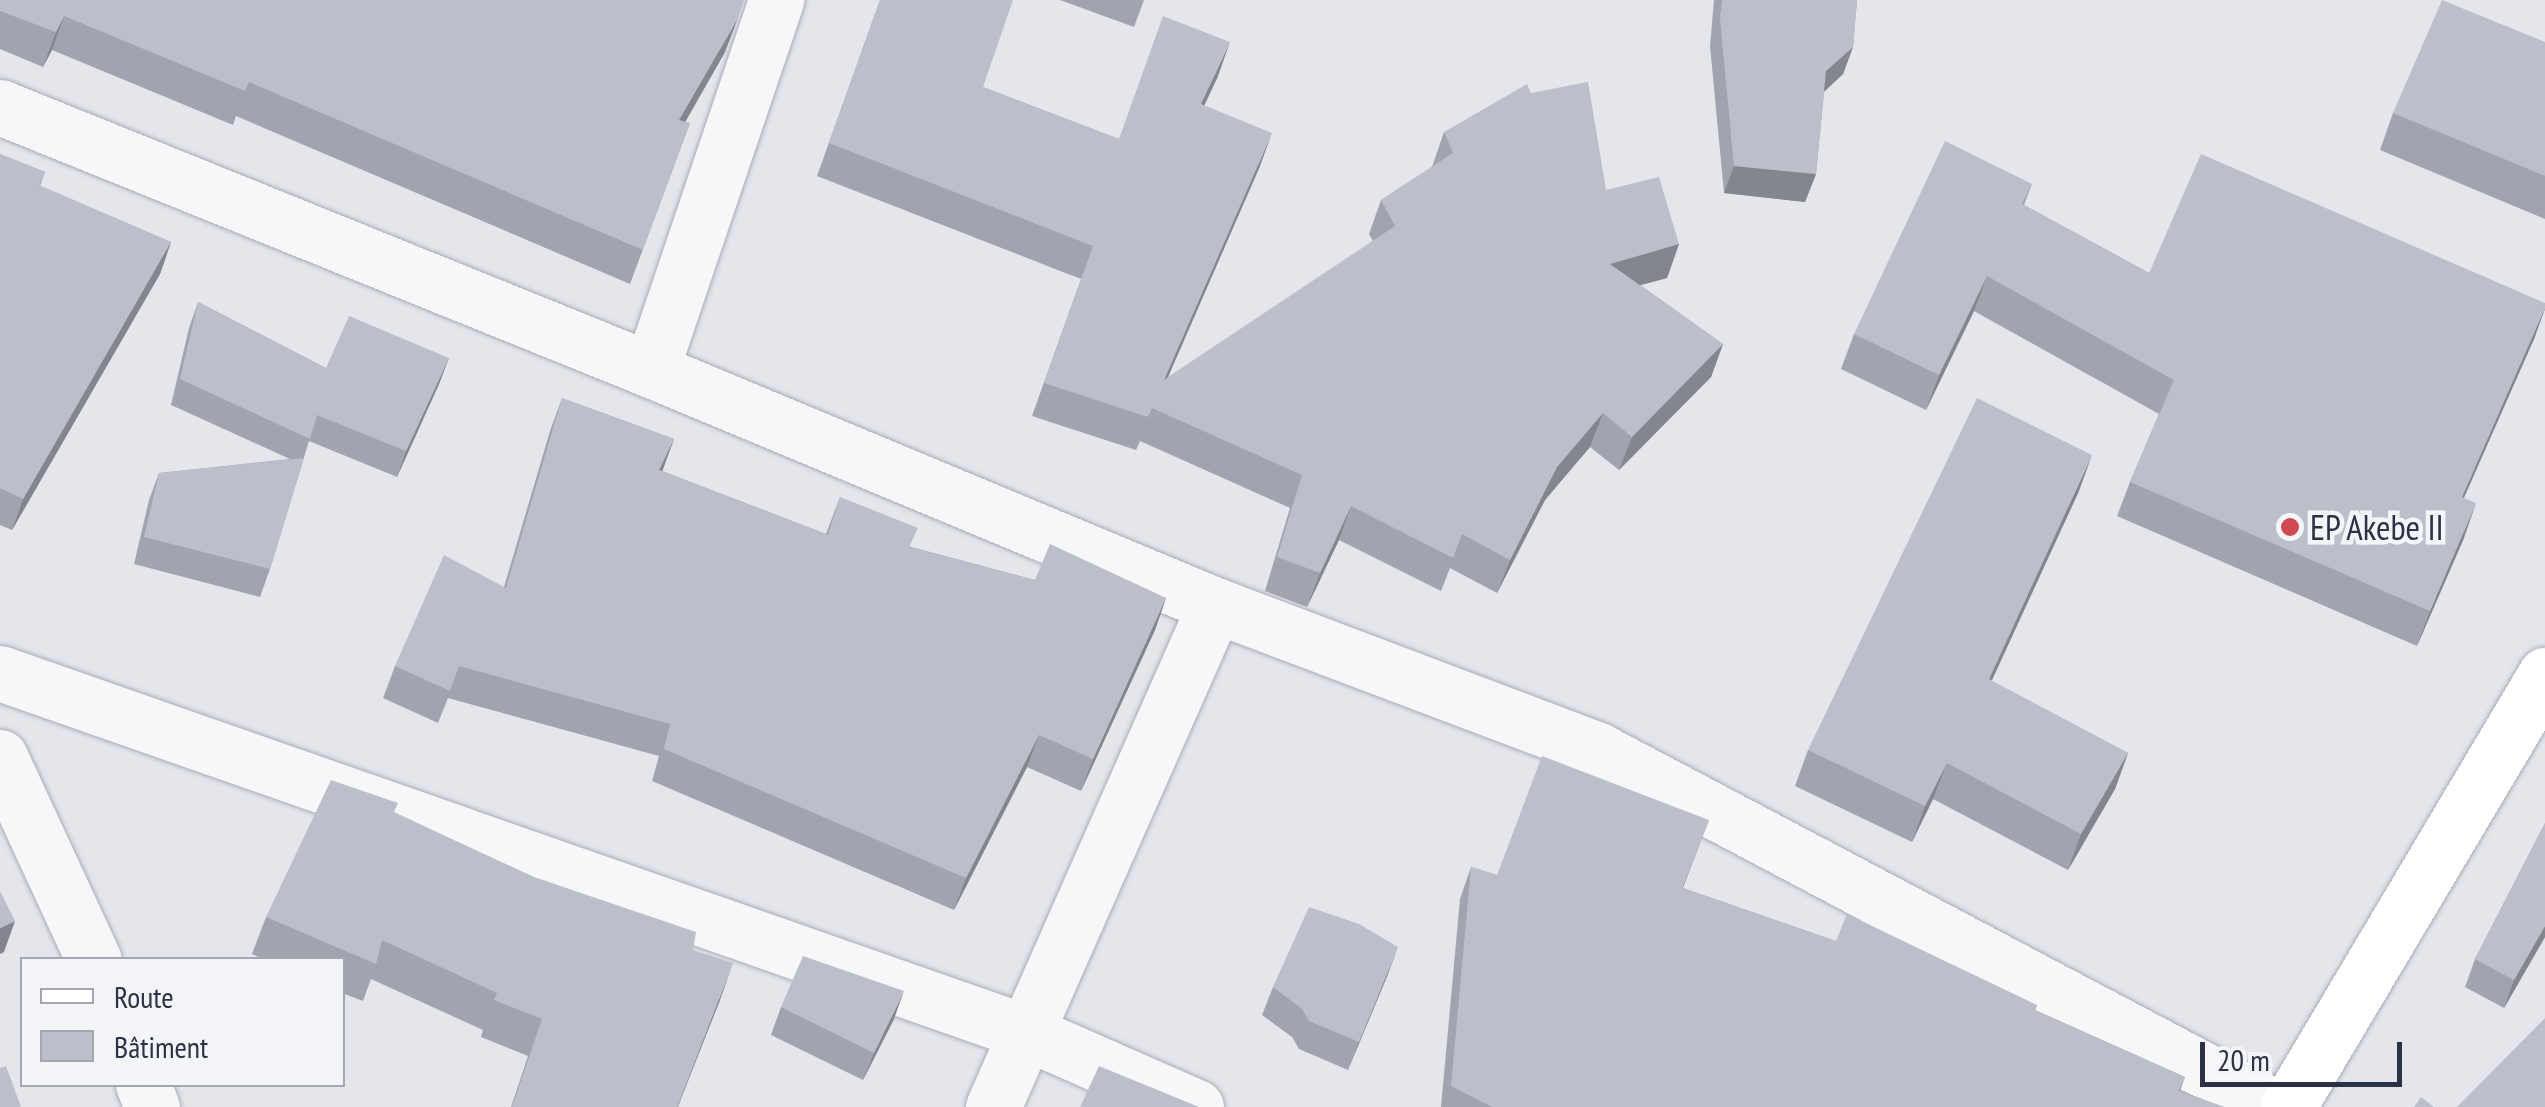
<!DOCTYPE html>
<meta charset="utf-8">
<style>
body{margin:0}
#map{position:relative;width:2545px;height:1107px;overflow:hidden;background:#e4e6ec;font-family:"PT Sans Narrow",sans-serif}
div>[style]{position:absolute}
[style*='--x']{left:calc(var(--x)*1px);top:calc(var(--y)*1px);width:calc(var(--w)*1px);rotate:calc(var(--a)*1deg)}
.roads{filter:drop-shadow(0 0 2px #a9acb7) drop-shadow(0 0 2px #a9acb7)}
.minor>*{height:55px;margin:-27.5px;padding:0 27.5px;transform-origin:27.5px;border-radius:27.5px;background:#f7f7fa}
.tertiary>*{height:55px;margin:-27.5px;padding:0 27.5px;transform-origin:27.5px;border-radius:27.5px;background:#f7f7fa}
.secondary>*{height:55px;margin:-27.5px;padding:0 27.5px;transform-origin:27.5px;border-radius:27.5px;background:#fff}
.wall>*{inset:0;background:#a1a4ae}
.shaded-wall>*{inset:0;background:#83868d}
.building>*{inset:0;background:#bbbfca}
.dots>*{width:28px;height:28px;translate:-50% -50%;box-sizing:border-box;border:5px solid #f4f5f9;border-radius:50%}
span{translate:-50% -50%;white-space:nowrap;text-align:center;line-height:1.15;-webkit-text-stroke:9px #f4f5f9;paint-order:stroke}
.poi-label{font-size:35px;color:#2b3245}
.left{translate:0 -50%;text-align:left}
.legend{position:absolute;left:20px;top:957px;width:325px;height:130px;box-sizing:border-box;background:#f4f5f9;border:2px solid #a4a7b1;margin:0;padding:12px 18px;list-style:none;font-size:30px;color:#2b3245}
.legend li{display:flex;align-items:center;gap:20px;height:50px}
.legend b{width:50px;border:2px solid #a4a7b1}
.scale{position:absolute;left:2200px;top:1042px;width:202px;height:45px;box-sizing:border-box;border:5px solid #2b3245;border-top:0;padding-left:12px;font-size:30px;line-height:35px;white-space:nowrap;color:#2b3245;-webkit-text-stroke:8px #f4f5f9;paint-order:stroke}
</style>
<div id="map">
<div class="roads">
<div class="minor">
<div style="--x:0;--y:107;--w:702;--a:22"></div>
<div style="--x:651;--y:370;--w:611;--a:22.62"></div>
<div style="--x:1215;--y:605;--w:410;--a:20.7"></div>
<div style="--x:1598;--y:750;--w:764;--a:27.84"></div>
<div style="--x:651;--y:370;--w:391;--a:-71.3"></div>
<div style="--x:0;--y:673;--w:1084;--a:19.29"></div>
<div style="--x:1023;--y:1031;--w:189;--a:23.7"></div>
<div style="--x:993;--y:1107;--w:549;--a:-66.14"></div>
</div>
<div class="tertiary">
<div style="--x:0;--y:757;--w:224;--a:65.2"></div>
<div style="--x:143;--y:1084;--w:25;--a:69"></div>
</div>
<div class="secondary">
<div style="--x:2288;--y:1107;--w:503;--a:-59.25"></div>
</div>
</div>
<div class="wall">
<div style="clip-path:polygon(0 0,725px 52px,685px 122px,690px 123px,630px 284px,236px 116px,233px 125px,52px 50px,43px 67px,0 49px)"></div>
<div style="clip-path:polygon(880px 0,983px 87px,1119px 139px,1218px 76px,1204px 106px,1260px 166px,1167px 378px,1373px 241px,1369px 234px,1381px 200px,1432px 167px,1444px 132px,1531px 93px,1606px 190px,1679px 244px,1667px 278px,1640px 285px,1723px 344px,1711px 377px,1619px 470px,1590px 447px,1545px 500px,1497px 593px,1450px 568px,1441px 591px,1339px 540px,1307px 607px,1265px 591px,1290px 508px,1140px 441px,1136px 450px,1032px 416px,1081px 279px,817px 176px)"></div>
<div style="clip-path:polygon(1060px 0,1144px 0,1134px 27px)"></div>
<div style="clip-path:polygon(1714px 0,1857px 0,1853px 47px,1843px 74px,1824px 92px,1816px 174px,1805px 202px,1724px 193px,1710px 46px)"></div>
<div style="clip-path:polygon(2545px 42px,2545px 219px,2380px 150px,2393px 113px)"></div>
<div style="clip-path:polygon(0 154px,45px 172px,40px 186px,171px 242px,160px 274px,12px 530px,0 525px)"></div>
<div style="clip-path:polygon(2032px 184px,2024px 205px,2149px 273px,2545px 309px,2534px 339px,2464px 498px,2464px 538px,2417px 646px,2117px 516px,2130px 482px,2159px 414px,1974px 311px,1926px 410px,1841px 369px,1854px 334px)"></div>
<div style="clip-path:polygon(198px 302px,326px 368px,449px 358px,439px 384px,397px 477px,309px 441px,270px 569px,260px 597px,134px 564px,149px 500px,159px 473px,290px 459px,171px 405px,189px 328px)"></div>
<div style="clip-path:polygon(562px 398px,674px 439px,662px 471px,826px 534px,840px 497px,911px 547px,1035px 580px,1166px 598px,1155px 630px,1081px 791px,1027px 767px,954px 910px,652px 781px,659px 756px,448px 698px,438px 723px,383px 698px,395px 666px,504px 587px,550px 431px)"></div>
<div style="clip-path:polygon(2079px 491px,1991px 681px,2128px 753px,2115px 789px,2068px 870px,1933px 799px,1912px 842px,1795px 786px,1808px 750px)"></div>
<div style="clip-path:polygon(394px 813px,693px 950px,720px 1000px,678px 1107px,511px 1107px,528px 1056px,481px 1037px,483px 1030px,371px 979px,363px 1001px,342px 993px,342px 960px,265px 960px,252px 954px,266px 917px)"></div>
<div style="clip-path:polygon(1709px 820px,1683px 888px,1836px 941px,2037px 1005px,2035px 1010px,2185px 1077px,2180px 1091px,2224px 1107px,1441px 1107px,1460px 899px,1471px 867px,1497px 875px)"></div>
<div style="clip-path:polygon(2545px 823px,2545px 937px,2504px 1008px,2465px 987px,2475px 959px)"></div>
<div style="clip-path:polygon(1388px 974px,1348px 1070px,1299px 1049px,1292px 1037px,1262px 1015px,1273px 987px)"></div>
<div style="clip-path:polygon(781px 1007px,894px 1019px,863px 1080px,771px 1035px)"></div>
</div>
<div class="shaded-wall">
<div style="clip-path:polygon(64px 16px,52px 50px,43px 67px,56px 32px)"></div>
<div style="clip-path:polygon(738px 18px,725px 52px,667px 154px,679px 120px)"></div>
<div style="clip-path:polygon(1230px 42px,1218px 76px,1189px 138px,1201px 104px)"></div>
<div style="clip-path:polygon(1853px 47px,1843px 74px,1816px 99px,1826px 71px)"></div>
<div style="clip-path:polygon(1272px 133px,1260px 166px,1152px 414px,1164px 380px)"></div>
<div style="clip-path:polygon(1734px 166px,1816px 174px,1805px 202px,1724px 193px)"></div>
<div style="clip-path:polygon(171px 242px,160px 274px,12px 530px,23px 499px)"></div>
<div style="clip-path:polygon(1679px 244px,1667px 278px,1597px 297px,1610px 264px)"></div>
<div style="clip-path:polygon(1987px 276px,1974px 311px,1926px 410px,1939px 375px)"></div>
<div style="clip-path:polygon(2545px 308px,2534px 339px,2449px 531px,2462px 497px)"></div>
<div style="clip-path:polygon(1723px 344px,1711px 377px,1619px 470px,1632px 437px)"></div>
<div style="clip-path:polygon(449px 358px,439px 384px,397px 477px,406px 451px)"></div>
<div style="clip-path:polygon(1603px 413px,1590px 447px,1545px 500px,1497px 593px,1510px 560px,1557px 467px)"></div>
<div style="clip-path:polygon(674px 439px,662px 472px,659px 470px)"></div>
<div style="clip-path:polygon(2092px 455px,2079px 491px,1976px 715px,1989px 679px)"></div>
<div style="clip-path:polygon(2476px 503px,2464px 538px,2417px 646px,2430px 611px)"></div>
<div style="clip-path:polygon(1351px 506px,1339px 540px,1307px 607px,1320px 573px)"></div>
<div style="clip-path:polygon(1166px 598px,1155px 630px,1081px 791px,1093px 759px)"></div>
<div style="clip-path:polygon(1039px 735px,1027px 767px,954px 910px,966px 878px)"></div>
<div style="clip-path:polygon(2128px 753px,2115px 789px,2068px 870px,2081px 834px)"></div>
<div style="clip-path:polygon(1947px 763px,1933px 799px,1912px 842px,1925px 806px)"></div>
<div style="clip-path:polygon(15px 921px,4px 952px,0 954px,0 928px)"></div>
<div style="clip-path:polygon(2545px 926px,2545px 937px,2504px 1008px,2514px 980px)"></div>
<div style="clip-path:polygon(1398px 947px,1388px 974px,1348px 1070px,1359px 1042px)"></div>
<div style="clip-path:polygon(733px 963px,720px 1000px,677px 1107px)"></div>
<div style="clip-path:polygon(904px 991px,894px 1019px,863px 1080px,874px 1053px)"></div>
</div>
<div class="building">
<div style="clip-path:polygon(0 0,744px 0,738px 18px,679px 120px,690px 123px,643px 250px,249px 82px,245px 91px,64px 16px,56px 32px,0 11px)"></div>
<div style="clip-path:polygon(880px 0,1013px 0,983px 87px,1119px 139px,1163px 16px,1230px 42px,1201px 104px,1272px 133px,1164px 380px,1395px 226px,1381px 200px,1453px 153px,1444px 132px,1527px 84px,1531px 93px,1588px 82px,1606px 190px,1659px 177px,1679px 244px,1610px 264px,1723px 344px,1632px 437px,1603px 413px,1557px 467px,1510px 560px,1462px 534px,1453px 558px,1351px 506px,1320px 573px,1277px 557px,1302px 475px,1152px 408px,1148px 417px,1044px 383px,1093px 246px,829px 143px)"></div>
<div style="clip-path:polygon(1722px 0,1857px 0,1853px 47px,1826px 71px,1816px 174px,1734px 166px,1720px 19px)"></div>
<div style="clip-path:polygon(2442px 0,2545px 42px,2545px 176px,2393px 113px)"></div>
<div style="clip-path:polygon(1945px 141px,2032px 184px,2022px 204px,2149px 273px,2201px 154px,2545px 303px,2545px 308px,2462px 497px,2476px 503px,2430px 611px,2130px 482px,2174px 380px,1987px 276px,1939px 375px,1854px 334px)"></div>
<div style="clip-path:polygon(0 154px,45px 172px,39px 185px,171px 242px,23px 499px,0 488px)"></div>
<div style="clip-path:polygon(198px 302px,326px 368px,349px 316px,449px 358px,406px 451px,317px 415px,310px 439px,180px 379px)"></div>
<div style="clip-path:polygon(562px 398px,674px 439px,659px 470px,828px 535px,840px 497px,918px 528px,909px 547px,1035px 580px,1050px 544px,1166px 598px,1093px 759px,1039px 735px,966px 878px,664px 749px,670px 724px,459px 666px,450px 691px,395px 666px,444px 555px,506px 588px)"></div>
<div style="clip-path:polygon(1977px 398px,2092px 455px,1989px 679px,2128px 753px,2081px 834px,1947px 763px,1925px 806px,1808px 750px)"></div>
<div style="clip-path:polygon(304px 458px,270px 569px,144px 537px,159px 473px)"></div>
<div style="clip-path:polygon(1542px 756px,1709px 820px,1682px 888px,1836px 941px,1847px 914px,2037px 1005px,2034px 1010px,2185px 1077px,2178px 1091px,2224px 1107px,1492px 1107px,1451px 1086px,1471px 867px,1497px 875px)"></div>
<div style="clip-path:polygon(331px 780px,398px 803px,394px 812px,531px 876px,696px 932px,693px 950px,733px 963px,677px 1107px,512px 1107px,542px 1019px,494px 1000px,497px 993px,382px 940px,376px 964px,266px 917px)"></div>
<div style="clip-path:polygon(2545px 823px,2545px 926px,2514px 980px,2475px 959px)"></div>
<div style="clip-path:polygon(0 891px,15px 921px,0 928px)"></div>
<div style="clip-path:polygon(1309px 907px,1359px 924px,1398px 947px,1359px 1042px,1309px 1021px,1302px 1009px,1273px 987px)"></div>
<div style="clip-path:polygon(803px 956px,904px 991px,874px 1053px,781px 1007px)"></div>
<div style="clip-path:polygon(2545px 1018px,2545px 1107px,2457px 1107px)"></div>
<div style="clip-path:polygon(6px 1066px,21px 1107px,0 1107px,0 1068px)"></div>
<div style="clip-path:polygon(1099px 1066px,1199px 1107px,1080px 1107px)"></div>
<div style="clip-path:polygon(2421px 1097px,2434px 1107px,2414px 1107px)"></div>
</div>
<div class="dots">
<div style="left:2290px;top:527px;background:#d04952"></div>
</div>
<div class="poi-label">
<span class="left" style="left:2310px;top:527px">EP Akebe II</span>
</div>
<ul class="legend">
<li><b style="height:12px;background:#fff"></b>Route</li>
<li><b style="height:28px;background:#bbbfca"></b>Bâtiment</li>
</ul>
<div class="scale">20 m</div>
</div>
